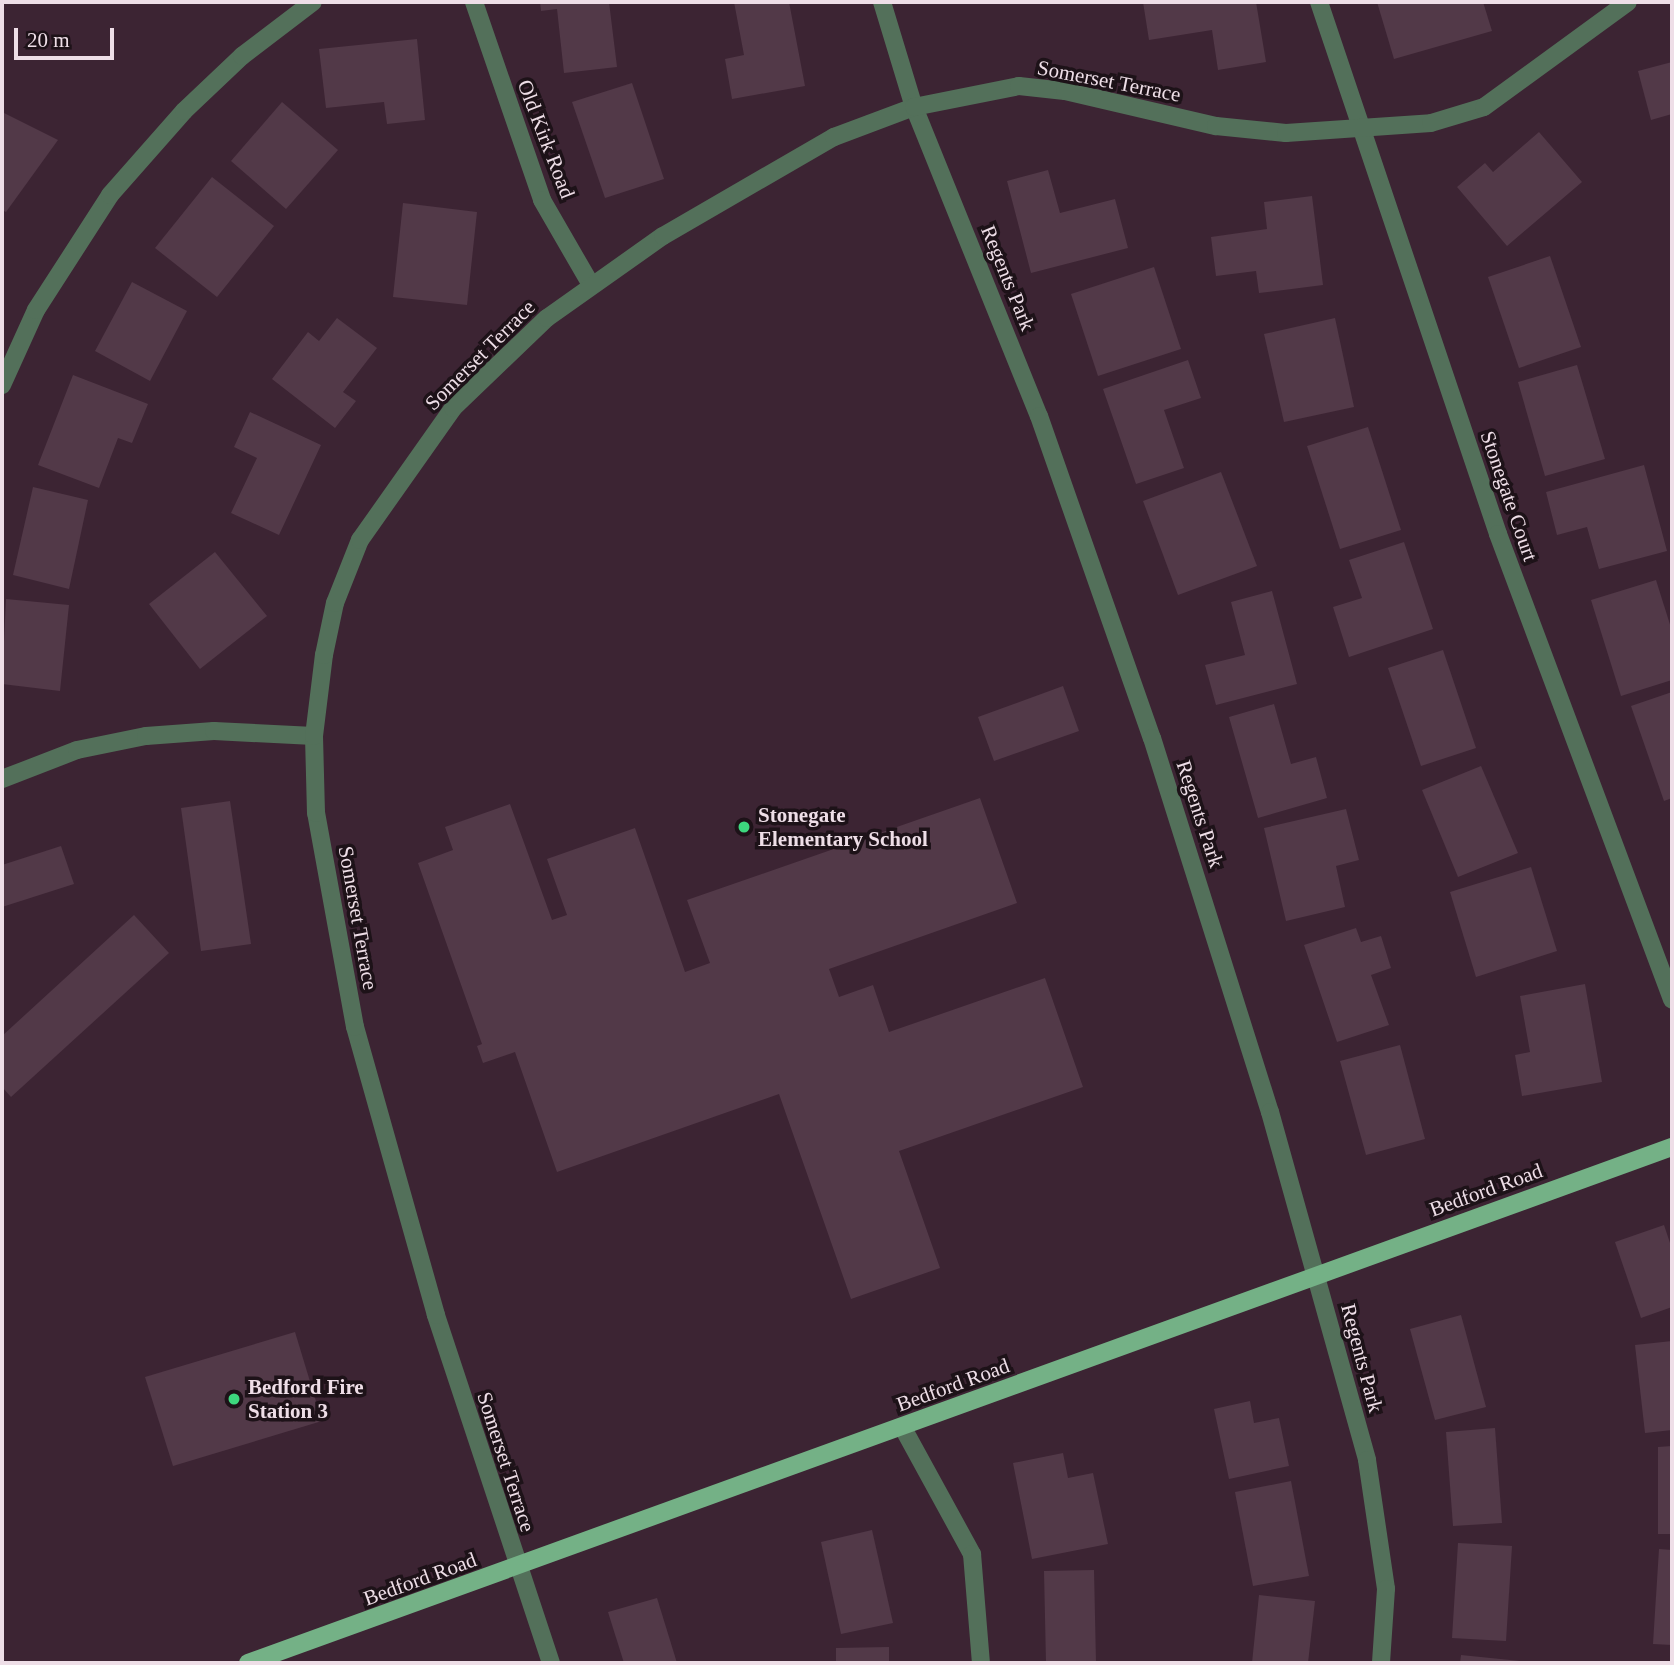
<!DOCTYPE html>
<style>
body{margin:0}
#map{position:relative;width:1674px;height:1665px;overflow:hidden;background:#3c2433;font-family:Georgia,serif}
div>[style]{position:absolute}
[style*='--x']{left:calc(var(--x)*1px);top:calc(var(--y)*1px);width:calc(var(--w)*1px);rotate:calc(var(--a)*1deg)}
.building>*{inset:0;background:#523948}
.minor>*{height:18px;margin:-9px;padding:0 9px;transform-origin:9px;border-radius:9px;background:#53705a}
.major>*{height:18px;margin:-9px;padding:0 9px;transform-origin:9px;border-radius:9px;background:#74b186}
.dots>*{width:19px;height:19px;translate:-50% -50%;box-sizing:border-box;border:4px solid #1d1218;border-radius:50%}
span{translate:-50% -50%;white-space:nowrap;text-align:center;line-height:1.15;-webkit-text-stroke:7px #1d1218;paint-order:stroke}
.street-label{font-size:21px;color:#eedee7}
.poi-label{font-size:21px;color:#eedee7;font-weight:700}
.left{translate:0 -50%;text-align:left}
.frame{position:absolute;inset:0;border:4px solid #eedee7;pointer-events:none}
.scale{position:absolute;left:14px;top:28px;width:100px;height:32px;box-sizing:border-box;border:4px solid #eedee7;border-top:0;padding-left:9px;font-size:21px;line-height:24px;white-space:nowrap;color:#eedee7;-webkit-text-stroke:5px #1d1218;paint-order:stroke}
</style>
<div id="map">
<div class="building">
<div style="clip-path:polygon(540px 2px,609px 2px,617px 67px,564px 73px,557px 9px,541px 11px)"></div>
<div style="clip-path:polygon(734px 2px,789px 2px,805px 86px,732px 99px,725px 59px,744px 55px)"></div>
<div style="clip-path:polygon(1143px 2px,1256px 2px,1266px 62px,1218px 70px,1212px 30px,1149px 40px)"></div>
<div style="clip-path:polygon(1377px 2px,1483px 2px,1492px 31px,1394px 59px)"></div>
<div style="clip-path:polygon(417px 39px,425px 120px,387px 124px,384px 102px,326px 108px,319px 49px)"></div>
<div style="clip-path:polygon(1672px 62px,1672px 114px,1651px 120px,1638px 71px)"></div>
<div style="clip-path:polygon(632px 83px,664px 179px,605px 198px,572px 102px)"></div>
<div style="clip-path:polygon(282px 102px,338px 150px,286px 209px,231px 161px)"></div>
<div style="clip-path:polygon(2px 112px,58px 140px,6px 212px,2px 210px)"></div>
<div style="clip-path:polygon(1539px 132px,1582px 182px,1507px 246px,1457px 187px,1485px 163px,1493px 172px)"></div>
<div style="clip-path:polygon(1048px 170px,1060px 213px,1115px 199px,1128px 248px,1031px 273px,1007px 181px)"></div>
<div style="clip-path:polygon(212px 177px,274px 226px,217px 297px,155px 248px)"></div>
<div style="clip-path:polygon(1312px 196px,1323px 285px,1259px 293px,1256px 271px,1216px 276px,1211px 237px,1267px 229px,1264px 202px)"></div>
<div style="clip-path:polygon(403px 203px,477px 212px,467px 305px,393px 297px)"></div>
<div style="clip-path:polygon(1550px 256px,1581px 347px,1519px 368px,1488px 277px)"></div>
<div style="clip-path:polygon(1154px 267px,1181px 349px,1098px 376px,1071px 294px)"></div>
<div style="clip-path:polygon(132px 282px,187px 311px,150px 381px,95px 351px)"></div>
<div style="clip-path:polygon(337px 318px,377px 348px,343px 392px,356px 401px,335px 428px,272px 379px,308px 332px,319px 341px)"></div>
<div style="clip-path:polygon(1335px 318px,1354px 407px,1284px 422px,1264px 334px)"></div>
<div style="clip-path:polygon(1188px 360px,1201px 398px,1164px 410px,1184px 468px,1136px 484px,1103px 389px)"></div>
<div style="clip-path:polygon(1577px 365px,1605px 459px,1545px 476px,1518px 382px)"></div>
<div style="clip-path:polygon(73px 375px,148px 404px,132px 443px,118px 438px,99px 488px,38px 465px)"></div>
<div style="clip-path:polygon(250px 412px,321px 445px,279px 535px,231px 513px,257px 458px,234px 447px)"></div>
<div style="clip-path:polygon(1368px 427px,1401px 530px,1340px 549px,1307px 446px)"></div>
<div style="clip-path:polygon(1644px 465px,1667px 551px,1599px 569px,1587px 527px,1557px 535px,1546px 492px)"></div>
<div style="clip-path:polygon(1221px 472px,1257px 566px,1178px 595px,1143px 501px)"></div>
<div style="clip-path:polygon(33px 487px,88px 500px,69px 589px,13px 575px)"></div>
<div style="clip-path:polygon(1404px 542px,1433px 629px,1349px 657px,1333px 607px,1362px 598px,1349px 560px)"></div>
<div style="clip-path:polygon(215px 552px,267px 616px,200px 669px,149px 604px)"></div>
<div style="clip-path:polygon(1656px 580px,1672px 631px,1672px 680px,1621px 696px,1591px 600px)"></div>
<div style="clip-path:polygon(1272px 591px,1297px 684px,1216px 705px,1205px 665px,1245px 655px,1231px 602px)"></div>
<div style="clip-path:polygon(6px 599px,69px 605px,60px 691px,2px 684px)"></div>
<div style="clip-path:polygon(1443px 650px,1476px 748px,1421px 766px,1388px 668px)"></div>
<div style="clip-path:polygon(1063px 686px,1079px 731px,994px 761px,978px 717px)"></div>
<div style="clip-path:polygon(1672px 692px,1672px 798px,1664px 801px,1631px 706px)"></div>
<div style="clip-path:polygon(1274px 704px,1291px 764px,1316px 757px,1327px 798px,1258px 818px,1229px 717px)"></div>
<div style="clip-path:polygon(1481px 766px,1518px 853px,1458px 877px,1422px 790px)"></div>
<div style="clip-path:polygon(980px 798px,1017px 903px,829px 969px,839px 997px,873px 985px,889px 1032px,1045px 978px,1083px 1087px,899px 1151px,940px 1268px,851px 1299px,779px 1094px,557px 1172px,515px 1052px,483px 1063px,477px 1046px,482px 1044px,418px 863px,453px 850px,445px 827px,510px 804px,552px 920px,567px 915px,547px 859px,635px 828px,685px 972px,710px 963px,687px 900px)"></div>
<div style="clip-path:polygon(230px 801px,251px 944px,201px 951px,181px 808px)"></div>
<div style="clip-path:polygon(1346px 809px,1359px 860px,1336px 866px,1345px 907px,1286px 921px,1264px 828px)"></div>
<div style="clip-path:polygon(61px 846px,74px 884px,2px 907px,2px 865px)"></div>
<div style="clip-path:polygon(1531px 867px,1557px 951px,1476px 977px,1450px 892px)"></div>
<div style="clip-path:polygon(134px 915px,169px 953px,11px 1097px,2px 1087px,2px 1036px)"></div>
<div style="clip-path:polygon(1356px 928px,1361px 942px,1381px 936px,1391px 968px,1371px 975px,1389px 1025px,1337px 1042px,1304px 945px)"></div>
<div style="clip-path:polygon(1585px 984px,1602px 1082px,1522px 1096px,1515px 1055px,1530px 1052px,1520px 996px)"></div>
<div style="clip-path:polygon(1400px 1045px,1425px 1139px,1366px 1155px,1340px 1061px)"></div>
<div style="clip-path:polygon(1664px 1225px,1672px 1249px,1672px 1307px,1641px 1318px,1615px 1242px)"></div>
<div style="clip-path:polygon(1461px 1315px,1486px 1407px,1435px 1420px,1410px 1329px)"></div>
<div style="clip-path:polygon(295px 1332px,322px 1421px,173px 1466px,145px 1377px)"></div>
<div style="clip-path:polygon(1672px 1341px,1672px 1430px,1645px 1433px,1635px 1345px)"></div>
<div style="clip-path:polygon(1250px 1401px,1254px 1423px,1279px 1418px,1289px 1466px,1229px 1479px,1214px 1409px)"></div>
<div style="clip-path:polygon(1495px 1428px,1502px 1523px,1453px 1526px,1446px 1432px)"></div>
<div style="clip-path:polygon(1672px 1446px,1672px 1534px,1658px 1534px,1658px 1447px)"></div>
<div style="clip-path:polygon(1063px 1453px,1068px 1478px,1093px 1473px,1108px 1544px,1032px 1559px,1013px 1463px)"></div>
<div style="clip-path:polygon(1291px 1481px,1309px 1576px,1253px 1586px,1235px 1492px)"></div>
<div style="clip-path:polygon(872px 1530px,893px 1623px,841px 1634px,821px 1542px)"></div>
<div style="clip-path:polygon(1458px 1543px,1512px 1546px,1506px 1641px,1452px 1638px)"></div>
<div style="clip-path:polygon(1659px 1549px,1672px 1550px,1672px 1645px,1653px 1644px)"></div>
<div style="clip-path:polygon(1094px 1570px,1096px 1663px,1046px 1663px,1044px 1571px)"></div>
<div style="clip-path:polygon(1259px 1595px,1315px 1601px,1308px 1663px,1252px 1663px)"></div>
<div style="clip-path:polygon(657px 1598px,677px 1663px,624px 1663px,608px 1612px)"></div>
<div style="clip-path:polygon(889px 1647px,889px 1663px,836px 1663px,836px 1648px)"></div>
<div style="clip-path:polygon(1461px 1655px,1520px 1661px,1520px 1663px,1460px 1663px)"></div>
</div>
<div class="minor">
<div style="--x:474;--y:2;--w:209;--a:71"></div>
<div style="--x:542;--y:200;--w:98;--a:60"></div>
<div style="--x:882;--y:2;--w:110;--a:73.1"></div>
<div style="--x:914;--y:107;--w:333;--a:68"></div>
<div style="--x:1039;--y:416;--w:341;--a:70.7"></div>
<div style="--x:1152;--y:738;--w:392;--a:72.5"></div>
<div style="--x:1270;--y:1112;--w:361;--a:74.4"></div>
<div style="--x:1367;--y:1460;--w:130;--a:81.6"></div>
<div style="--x:1386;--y:1589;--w:74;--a:93.9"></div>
<div style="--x:1319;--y:2;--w:561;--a:71.4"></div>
<div style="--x:1498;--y:534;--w:497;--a:69.5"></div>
<div style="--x:2;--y:385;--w:82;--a:-65.6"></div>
<div style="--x:36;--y:310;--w:137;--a:-57.2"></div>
<div style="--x:110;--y:195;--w:112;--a:-48.6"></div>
<div style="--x:184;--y:111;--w:80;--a:-43.5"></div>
<div style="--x:242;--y:56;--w:89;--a:-37.3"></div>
<div style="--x:2;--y:779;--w:80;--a:-21.1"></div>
<div style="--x:77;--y:750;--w:70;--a:-11.5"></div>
<div style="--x:146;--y:736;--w:68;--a:-4.2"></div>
<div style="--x:214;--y:731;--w:100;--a:2.9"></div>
<div style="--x:903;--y:1428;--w:144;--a:61.3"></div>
<div style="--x:972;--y:1554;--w:109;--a:85.3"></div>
<div style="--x:551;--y:1663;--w:367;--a:-108.3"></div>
<div style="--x:436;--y:1315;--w:299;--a:-105.7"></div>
<div style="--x:355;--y:1027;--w:218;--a:-100.3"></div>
<div style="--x:316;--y:813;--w:77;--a:-91.5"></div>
<div style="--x:314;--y:736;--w:82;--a:-83"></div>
<div style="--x:324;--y:655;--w:53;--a:-78.1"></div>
<div style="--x:335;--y:603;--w:68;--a:-68.4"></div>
<div style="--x:360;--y:540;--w:161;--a:-54.8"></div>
<div style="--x:453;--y:408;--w:130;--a:-43.8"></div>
<div style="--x:547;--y:318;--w:142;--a:-35.3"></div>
<div style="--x:663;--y:236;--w:198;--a:-30.1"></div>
<div style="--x:834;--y:137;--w:85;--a:-20.6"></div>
<div style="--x:914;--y:107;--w:107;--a:-11.3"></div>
<div style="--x:1019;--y:86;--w:46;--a:6.2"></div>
<div style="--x:1065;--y:91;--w:155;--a:13.1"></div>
<div style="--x:1216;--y:126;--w:70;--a:5.7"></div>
<div style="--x:1286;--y:133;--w:145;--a:-3.9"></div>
<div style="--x:1431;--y:123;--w:55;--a:-16.8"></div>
<div style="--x:1484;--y:107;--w:178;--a:-36.1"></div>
</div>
<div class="major">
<div style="--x:248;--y:1663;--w:1515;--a:-19.92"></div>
</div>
<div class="dots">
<div style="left:744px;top:827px;background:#3dd77e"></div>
<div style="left:234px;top:1399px;background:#3dd77e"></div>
</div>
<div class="street-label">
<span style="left:1109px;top:81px;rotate:11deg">Somerset Terrace</span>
<span style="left:546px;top:139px;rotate:69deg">Old Kirk Road</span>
<span style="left:1008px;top:278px;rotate:68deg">Regents Park</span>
<span style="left:480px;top:355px;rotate:-45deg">Somerset Terrace</span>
<span style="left:1509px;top:496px;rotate:71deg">Stonegate Court</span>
<span style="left:1200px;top:814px;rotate:72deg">Regents Park</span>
<span style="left:358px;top:918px;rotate:80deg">Somerset Terrace</span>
<span style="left:1486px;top:1190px;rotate:-20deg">Bedford Road</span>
<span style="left:1362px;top:1358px;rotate:75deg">Regents Park</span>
<span style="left:953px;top:1385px;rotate:-20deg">Bedford Road</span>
<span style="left:506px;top:1462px;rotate:72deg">Somerset Terrace</span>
<span style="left:420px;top:1579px;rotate:-20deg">Bedford Road</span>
</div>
<div class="poi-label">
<span class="left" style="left:758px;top:827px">Stonegate<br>Elementary School</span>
<span class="left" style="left:248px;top:1399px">Bedford Fire<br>Station 3</span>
</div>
<div class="frame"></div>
<div class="scale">20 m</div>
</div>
